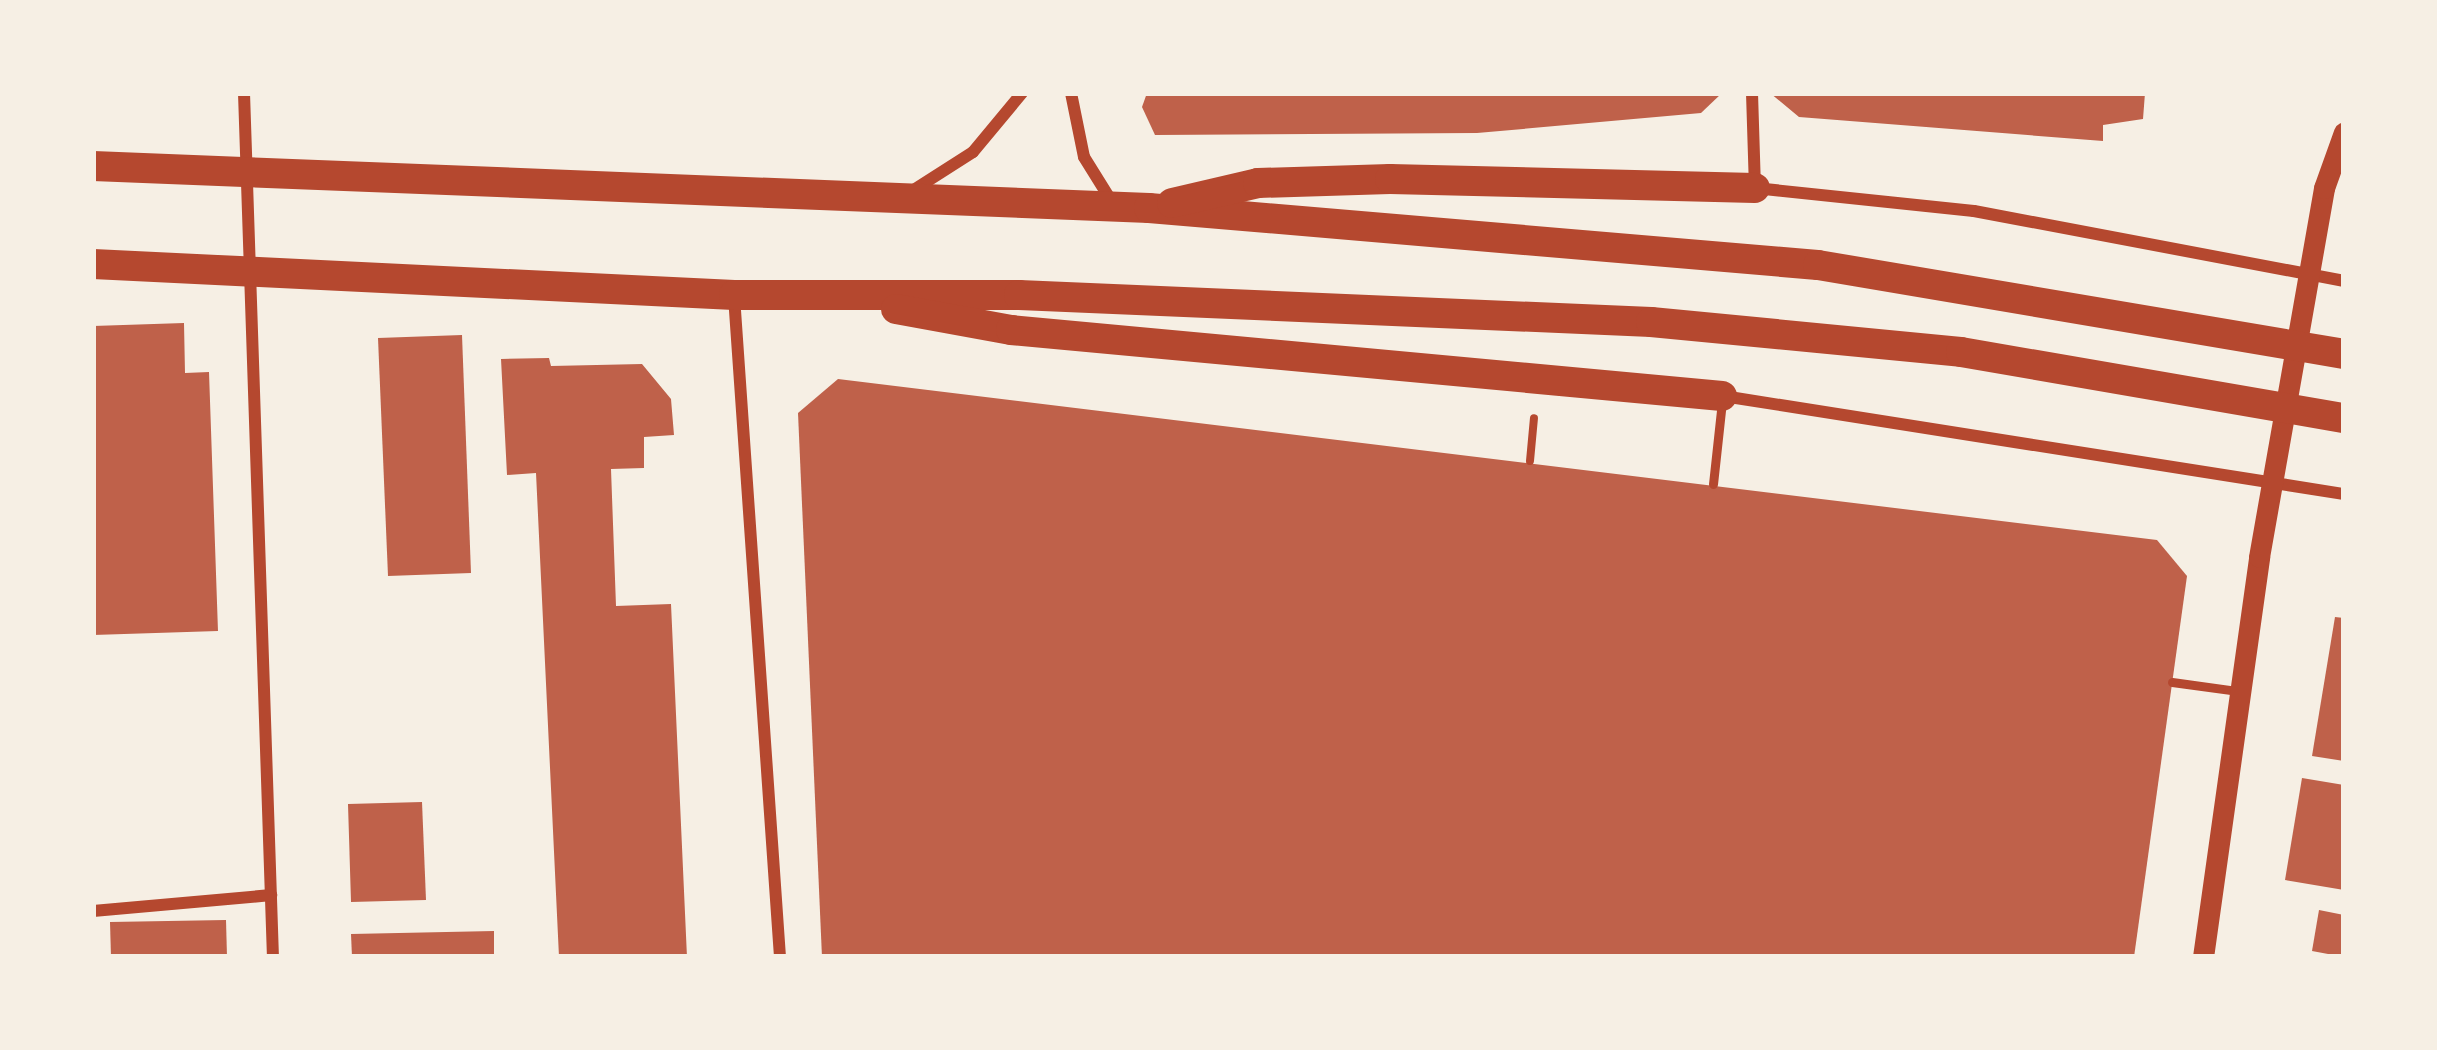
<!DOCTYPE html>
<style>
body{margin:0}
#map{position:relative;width:2437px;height:1050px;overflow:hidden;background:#f6efe4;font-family:Poppins,sans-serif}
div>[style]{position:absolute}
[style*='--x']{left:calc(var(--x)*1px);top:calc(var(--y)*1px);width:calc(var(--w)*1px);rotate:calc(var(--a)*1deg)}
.building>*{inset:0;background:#bf614a}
.path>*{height:8px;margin:-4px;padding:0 4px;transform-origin:4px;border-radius:4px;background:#b5482f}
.service>*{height:9px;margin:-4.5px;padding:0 4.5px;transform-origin:4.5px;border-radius:4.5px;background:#b5482f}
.minor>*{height:12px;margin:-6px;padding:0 6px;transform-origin:6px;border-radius:6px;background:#b5482f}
.tertiary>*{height:21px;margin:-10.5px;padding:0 10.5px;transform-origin:10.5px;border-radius:10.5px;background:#b5482f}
.primary>*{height:30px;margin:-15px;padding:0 15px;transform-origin:15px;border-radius:15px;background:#b5482f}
span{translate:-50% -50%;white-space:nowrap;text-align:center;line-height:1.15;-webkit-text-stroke:10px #f6efe4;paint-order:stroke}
.frame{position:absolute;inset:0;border:96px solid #f6efe4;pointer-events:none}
</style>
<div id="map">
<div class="building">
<div style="clip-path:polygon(1147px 93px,1722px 93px,1701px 113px,1477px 133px,1155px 135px,1142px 107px)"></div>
<div style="clip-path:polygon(1770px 93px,2145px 93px,2143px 119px,2103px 125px,2103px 141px,1799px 117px)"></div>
<div style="clip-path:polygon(184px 323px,185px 373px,209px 372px,218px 631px,93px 635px,93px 326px)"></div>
<div style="clip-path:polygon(462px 335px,471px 573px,388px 576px,378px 338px)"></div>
<div style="clip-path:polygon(549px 358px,551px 366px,642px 364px,671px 399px,674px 435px,644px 437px,644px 468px,611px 469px,616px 606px,671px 604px,687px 957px,559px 957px,536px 473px,507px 475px,501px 359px)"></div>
<div style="clip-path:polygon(838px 379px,2157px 540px,2187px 576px,2134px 957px,822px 957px,798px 413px)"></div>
<div style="clip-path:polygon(2335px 617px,2344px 618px,2344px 761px,2312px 756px)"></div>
<div style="clip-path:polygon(2302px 778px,2344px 785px,2344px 890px,2285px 880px)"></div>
<div style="clip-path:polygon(422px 802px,426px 900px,351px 902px,348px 804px)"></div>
<div style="clip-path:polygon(2319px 910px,2344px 915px,2344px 957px,2312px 951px)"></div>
<div style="clip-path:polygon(226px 920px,227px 957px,111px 957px,110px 922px)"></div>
<div style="clip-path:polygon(494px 931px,494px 957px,352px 957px,351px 934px)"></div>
</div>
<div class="path">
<div style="--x:1530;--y:461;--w:43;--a:-84.7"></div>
</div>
<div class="service">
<div style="--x:1713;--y:484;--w:83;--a:-83.8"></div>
<div style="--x:2172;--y:682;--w:67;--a:7.8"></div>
</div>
<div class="minor">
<div style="--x:244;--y:93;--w:864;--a:88.08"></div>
<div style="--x:1071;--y:93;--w:65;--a:78.5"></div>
<div style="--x:1084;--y:157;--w:53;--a:58.1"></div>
<div style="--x:1752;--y:93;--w:95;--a:88.2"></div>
<div style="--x:1755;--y:188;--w:220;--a:6"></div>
<div style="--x:1974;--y:211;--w:377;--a:10.7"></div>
<div style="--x:912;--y:191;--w:72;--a:-32.6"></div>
<div style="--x:973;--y:152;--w:77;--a:-50.3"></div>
<div style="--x:734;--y:296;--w:663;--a:86.02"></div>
<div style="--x:1723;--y:396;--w:629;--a:8.97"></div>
<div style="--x:93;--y:911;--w:179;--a:-5.1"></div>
</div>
<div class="tertiary">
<div style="--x:2203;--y:957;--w:404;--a:-82"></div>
<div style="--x:2259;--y:557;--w:375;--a:-80"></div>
<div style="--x:2324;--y:188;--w:59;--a:-70.3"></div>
</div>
<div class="primary">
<div style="--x:93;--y:166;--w:1057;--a:2.28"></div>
<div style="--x:1149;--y:208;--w:671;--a:4.87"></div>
<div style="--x:1818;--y:265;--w:533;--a:9.6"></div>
<div style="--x:1172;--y:203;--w:88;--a:-13.1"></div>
<div style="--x:1258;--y:183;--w:132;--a:-1.7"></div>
<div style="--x:1390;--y:179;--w:365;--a:1.4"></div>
<div style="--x:93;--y:264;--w:642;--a:2.77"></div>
<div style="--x:734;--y:295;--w:285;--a:0"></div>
<div style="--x:1019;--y:295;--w:633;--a:2.45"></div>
<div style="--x:1651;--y:322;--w:311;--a:5.5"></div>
<div style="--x:1961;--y:352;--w:389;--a:9.8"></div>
<div style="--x:896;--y:309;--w:117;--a:10.3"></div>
<div style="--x:1011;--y:330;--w:714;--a:5.3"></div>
</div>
<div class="frame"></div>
</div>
